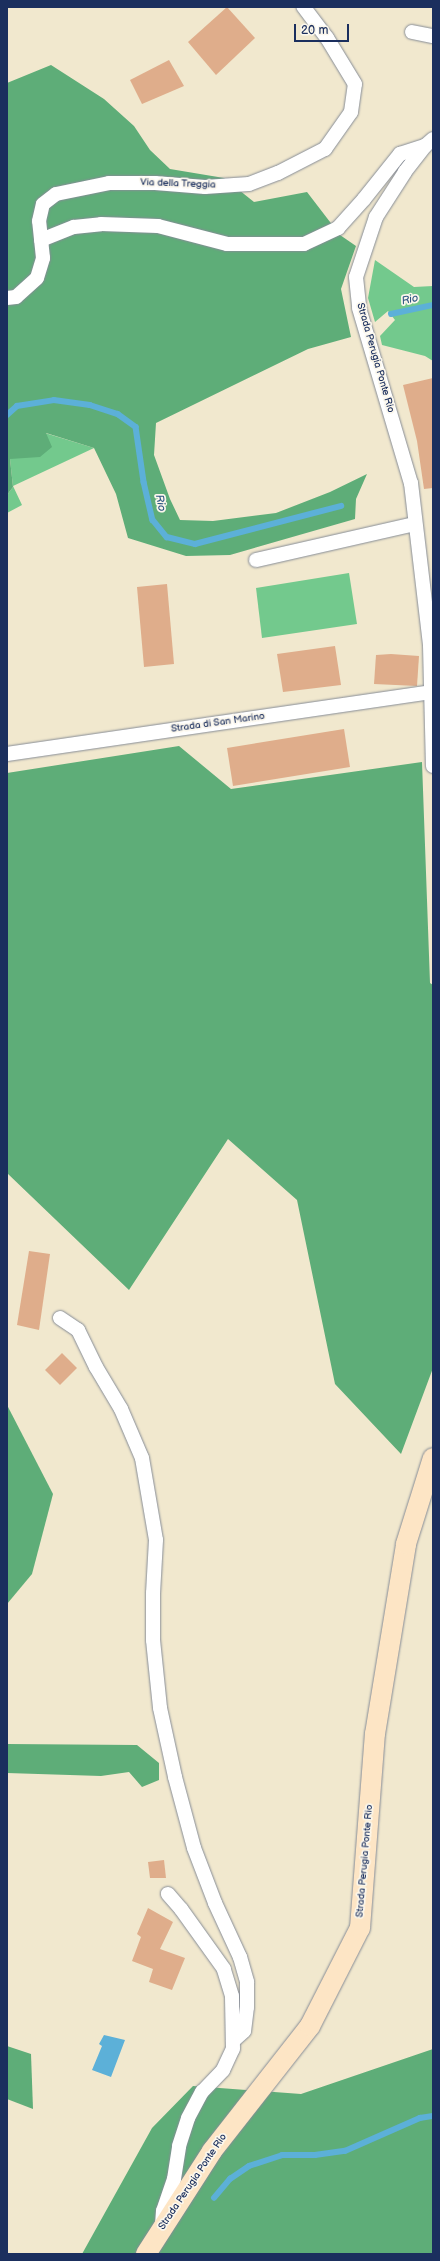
<!DOCTYPE html>
<style>
body{margin:0}
#map{position:relative;width:440px;height:2261px;overflow:hidden;background:#f1e8ce;font-family:"Balsamiq Sans",sans-serif}
div>[style]{position:absolute}
[style*='--x']{left:calc(var(--x)*1px);top:calc(var(--y)*1px);width:calc(var(--w)*1px);rotate:calc(var(--a)*1deg)}
.green>*{inset:0;background:#73c98d}
.forest>*{inset:0;background:#5ead78}
.water>*{inset:0;background:#5cb0d8}
.stream>*{height:5.5px;margin:-2.75px;padding:0 2.75px;transform-origin:2.75px;border-radius:2.75px;background:#5cb0d8}
.building>*{inset:0;background:#dfad8b}
.roads{filter:drop-shadow(0 0 1px #868c96) drop-shadow(0 0 1px #868c96)}
.minor>*{height:14px;margin:-7px;padding:0 7px;transform-origin:7px;border-radius:7px;background:#fff}
.secondary>*{height:20px;margin:-10px;padding:0 10px;transform-origin:10px;border-radius:10px;background:#fde5c5}
span{translate:-50% -50%;white-space:nowrap;text-align:center;line-height:1.15;-webkit-text-stroke:3.5px #fbf7ec;paint-order:stroke}
.street-label{font-size:10px;color:#1b2f5e}
.water-label{font-size:11px;color:#2e5683;font-style:italic}
.frame{position:absolute;inset:0;border:8px solid #1b2f5e;pointer-events:none}
.scale{position:absolute;left:294px;top:24px;width:55px;height:18px;box-sizing:border-box;border:2px solid #1b2f5e;border-top:0;padding-left:5px;font-size:12px;line-height:14px;white-space:nowrap;color:#1b2f5e;-webkit-text-stroke:3px #fbf7ec;paint-order:stroke}
</style>
<div id="map">
<div class="green">
<div style="clip-path:polygon(375px 260px,414px 287px,433px 286px,433px 361px,425px 356px,382px 345px,380px 336px,395px 320px,388px 311px,375px 322px,368px 298px)"></div>
<div style="clip-path:polygon(45px 433px,94px 448px,13px 486px,22px 505px,7px 513px,7px 495px,13px 487px,10px 459px)"></div>
<div style="clip-path:polygon(349px 573px,357px 624px,262px 638px,256px 588px)"></div>
</div>
<div class="forest">
<div style="clip-path:polygon(51px 65px,104px 99px,134px 126px,150px 150px,170px 169px,224px 178px,254px 202px,307px 192px,340px 235px,356px 246px,341px 289px,351px 337px,308px 349px,156px 423px,154px 455px,170px 499px,180px 520px,213px 521px,276px 513px,330px 492px,367px 474px,356px 499px,355px 519px,230px 555px,186px 556px,128px 538px,116px 494px,94px 448px,46px 433px,52px 447px,40px 457px,10px 459px,13px 487px,7px 495px,7px 83px)"></div>
<div style="clip-path:polygon(179px 746px,231px 789px,422px 762px,430px 983px,433px 985px,433px 1368px,401px 1454px,335px 1384px,297px 1200px,228px 1139px,129px 1290px,7px 1173px,7px 773px)"></div>
<div style="clip-path:polygon(7px 1405px,53px 1494px,32px 1574px,7px 1604px)"></div>
<div style="clip-path:polygon(7px 1744px,137px 1745px,159px 1763px,159px 1780px,142px 1787px,129px 1772px,101px 1776px,7px 1773px)"></div>
<div style="clip-path:polygon(7px 2046px,31px 2054px,33px 2109px,7px 2099px)"></div>
<div style="clip-path:polygon(433px 2049px,433px 2254px,82px 2254px,152px 2128px,193px 2086px,301px 2094px)"></div>
</div>
<div class="water">
<div style="clip-path:polygon(104px 2035px,125px 2040px,111px 2077px,92px 2070px,102px 2046px,99px 2044px)"></div>
</div>
<div class="stream">
<div style="--x:391;--y:314;--w:43;--a:-12.1"></div>
<div style="--x:7;--y:415;--w:13;--a:-42"></div>
<div style="--x:17;--y:406;--w:37;--a:-9"></div>
<div style="--x:54;--y:400;--w:36;--a:8"></div>
<div style="--x:90;--y:405;--w:29;--a:18"></div>
<div style="--x:118;--y:414;--w:22;--a:36"></div>
<div style="--x:136;--y:427;--w:56;--a:81.7"></div>
<div style="--x:144;--y:482;--w:39;--a:77"></div>
<div style="--x:153;--y:520;--w:22;--a:51"></div>
<div style="--x:167;--y:537;--w:29;--a:14"></div>
<div style="--x:195;--y:544;--w:151;--a:-14.6"></div>
<div style="--x:214;--y:2198;--w:25;--a:-50"></div>
<div style="--x:230;--y:2179;--w:23;--a:-34"></div>
<div style="--x:249;--y:2166;--w:35;--a:-18"></div>
<div style="--x:282;--y:2155;--w:33;--a:0"></div>
<div style="--x:315;--y:2155;--w:30;--a:-8"></div>
<div style="--x:345;--y:2151;--w:82;--a:-23.7"></div>
<div style="--x:420;--y:2118;--w:13;--a:-9"></div>
</div>
<div class="building">
<div style="clip-path:polygon(227px 7px,255px 38px,216px 75px,188px 42px)"></div>
<div style="clip-path:polygon(169px 60px,184px 86px,142px 104px,130px 80px)"></div>
<div style="clip-path:polygon(433px 378px,433px 488px,424px 489px,417px 441px,403px 385px)"></div>
<div style="clip-path:polygon(167px 584px,174px 664px,144px 667px,137px 587px)"></div>
<div style="clip-path:polygon(335px 646px,341px 685px,283px 692px,277px 654px)"></div>
<div style="clip-path:polygon(391px 654px,419px 656px,417px 686px,374px 684px,376px 655px)"></div>
<div style="clip-path:polygon(344px 729px,350px 767px,233px 786px,227px 748px)"></div>
<div style="clip-path:polygon(29px 1251px,50px 1254px,39px 1330px,17px 1325px)"></div>
<div style="clip-path:polygon(62px 1353px,77px 1368px,60px 1385px,45px 1370px)"></div>
<div style="clip-path:polygon(164px 1860px,166px 1878px,150px 1878px,148px 1862px)"></div>
<div style="clip-path:polygon(148px 1908px,173px 1922px,160px 1949px,185px 1958px,172px 1990px,149px 1982px,153px 1969px,132px 1961px,141px 1937px,137px 1934px)"></div>
</div>
<div class="roads">
<div class="minor">
<div style="--x:412;--y:32;--w:21;--a:11"></div>
<div style="--x:433;--y:139;--w:11;--a:139"></div>
<div style="--x:425;--y:146;--w:33;--a:128"></div>
<div style="--x:405;--y:172;--w:54;--a:122.8"></div>
<div style="--x:376;--y:217;--w:63;--a:108.4"></div>
<div style="--x:356;--y:277;--w:31;--a:84"></div>
<div style="--x:359;--y:308;--w:183;--a:73.5"></div>
<div style="--x:411;--y:483;--w:163;--a:83.3"></div>
<div style="--x:430;--y:645;--w:121;--a:88.6"></div>
<div style="--x:41;--y:240;--w:35;--a:-22"></div>
<div style="--x:74;--y:227;--w:27;--a:-6"></div>
<div style="--x:101;--y:224;--w:57;--a:2"></div>
<div style="--x:158;--y:226;--w:71;--a:14.6"></div>
<div style="--x:227;--y:244;--w:77;--a:0"></div>
<div style="--x:304;--y:244;--w:38;--a:-25"></div>
<div style="--x:338;--y:228;--w:39;--a:-48"></div>
<div style="--x:364;--y:199;--w:58;--a:-51.3"></div>
<div style="--x:400;--y:154;--w:26;--a:-18"></div>
<div style="--x:7;--y:298;--w:9;--a:-6"></div>
<div style="--x:16;--y:297;--w:28;--a:-42"></div>
<div style="--x:37;--y:278;--w:21;--a:-73"></div>
<div style="--x:43;--y:258;--w:37;--a:-96"></div>
<div style="--x:39;--y:221;--w:17;--a:-77"></div>
<div style="--x:43;--y:204;--w:16;--a:-38"></div>
<div style="--x:56;--y:194;--w:54;--a:-11.7"></div>
<div style="--x:109;--y:183;--w:46;--a:0"></div>
<div style="--x:155;--y:183;--w:50;--a:4.6"></div>
<div style="--x:205;--y:187;--w:44;--a:-3.9"></div>
<div style="--x:249;--y:184;--w:31;--a:-21"></div>
<div style="--x:278;--y:173;--w:53;--a:-27.1"></div>
<div style="--x:325;--y:149;--w:45;--a:-54.9"></div>
<div style="--x:351;--y:112;--w:28;--a:-82"></div>
<div style="--x:355;--y:84;--w:54;--a:-121.3"></div>
<div style="--x:327;--y:38;--w:39;--a:-127"></div>
<div style="--x:256;--y:560;--w:163;--a:-12.8"></div>
<div style="--x:7;--y:754;--w:430;--a:-8.3"></div>
<div style="--x:60;--y:1318;--w:22;--a:34"></div>
<div style="--x:78;--y:1330;--w:41;--a:64.1"></div>
<div style="--x:96;--y:1367;--w:49;--a:59.2"></div>
<div style="--x:121;--y:1409;--w:53;--a:66.8"></div>
<div style="--x:142;--y:1458;--w:83;--a:80.3"></div>
<div style="--x:156;--y:1540;--w:53;--a:93.2"></div>
<div style="--x:153;--y:1593;--w:47;--a:90"></div>
<div style="--x:153;--y:1640;--w:68;--a:84.1"></div>
<div style="--x:160;--y:1708;--w:71;--a:77.7"></div>
<div style="--x:175;--y:1777;--w:73;--a:75"></div>
<div style="--x:194;--y:1848;--w:59;--a:69.1"></div>
<div style="--x:215;--y:1903;--w:60;--a:65.2"></div>
<div style="--x:240;--y:1957;--w:26;--a:74"></div>
<div style="--x:247;--y:1982;--w:25;--a:90"></div>
<div style="--x:247;--y:2007;--w:24;--a:97"></div>
<div style="--x:244;--y:2031;--w:15;--a:138"></div>
<div style="--x:162;--y:2225;--w:14;--a:-86"></div>
<div style="--x:163;--y:2211;--w:34;--a:-71"></div>
<div style="--x:174;--y:2179;--w:33;--a:-81"></div>
<div style="--x:179;--y:2146;--w:29;--a:-72"></div>
<div style="--x:188;--y:2118;--w:30;--a:-62"></div>
<div style="--x:202;--y:2092;--w:30;--a:-46"></div>
<div style="--x:223;--y:2070;--w:23;--a:-65"></div>
<div style="--x:233;--y:2049;--w:53;--a:-91.1"></div>
<div style="--x:232;--y:1996;--w:28;--a:-107"></div>
<div style="--x:224;--y:1969;--w:74;--a:-125.6"></div>
<div style="--x:181;--y:1909;--w:20;--a:-131"></div>
</div>
<div class="secondary">
<div style="--x:146;--y:2254;--w:122;--a:-57.3"></div>
<div style="--x:212;--y:2151;--w:159;--a:-51.9"></div>
<div style="--x:310;--y:2026;--w:110;--a:-63"></div>
<div style="--x:360;--y:1928;--w:195;--a:-85.6"></div>
<div style="--x:375;--y:1734;--w:193;--a:-80.7"></div>
<div style="--x:406;--y:1544;--w:90;--a:-72.6"></div>
</div>
</div>
<div class="street-label">
<span style="left:178px;top:184px;rotate:2deg">Via della Treggia</span>
<span style="left:375px;top:358px;rotate:74deg">Strada Perugia Ponte Rio</span>
<span style="left:218px;top:723px;rotate:-8deg">Strada di San Marino</span>
<span style="left:365px;top:1861px;rotate:-85deg">Strada Perugia Ponte Rio</span>
<span style="left:193px;top:2182px;rotate:-56deg">Strada Perugia Ponte Rio</span>
</div>
<div class="water-label">
<span style="left:410px;top:300px;rotate:-13deg">Rio</span>
<span style="left:160px;top:503px;rotate:79deg">Rio</span>
</div>
<div class="frame"></div>
<div class="scale">20 m</div>
</div>
